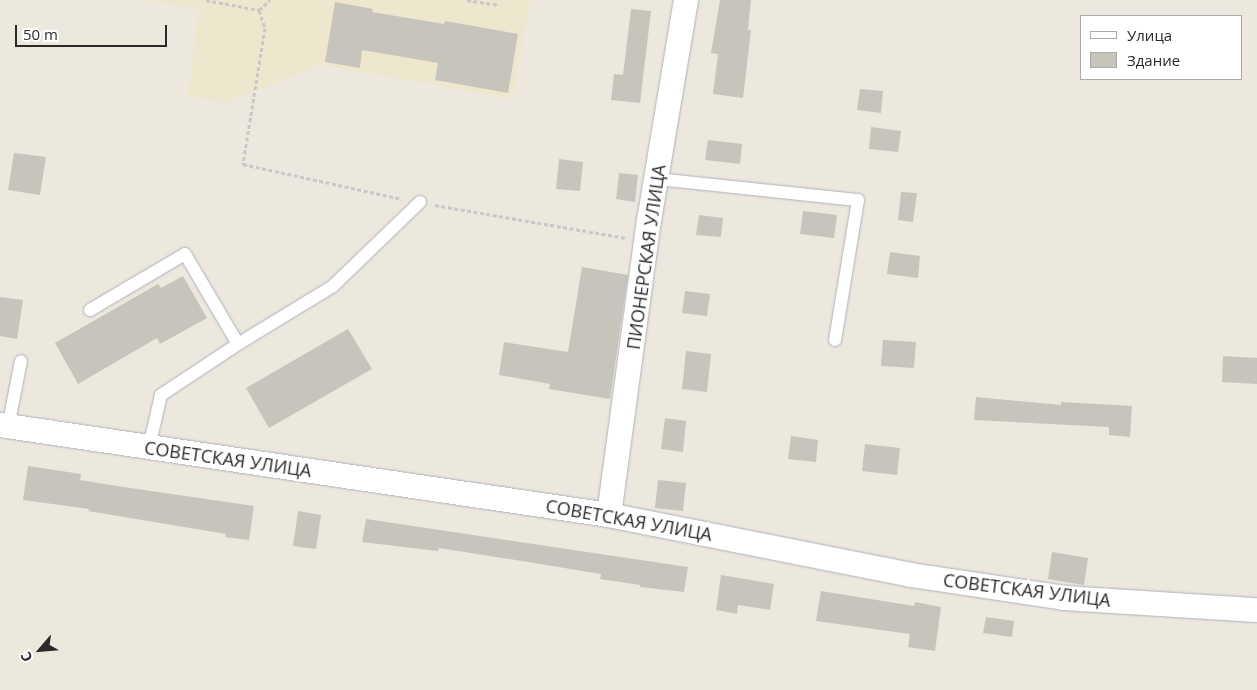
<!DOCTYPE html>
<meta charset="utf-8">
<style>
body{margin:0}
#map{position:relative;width:1257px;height:690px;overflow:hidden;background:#ece8dd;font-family:"Open Sans",sans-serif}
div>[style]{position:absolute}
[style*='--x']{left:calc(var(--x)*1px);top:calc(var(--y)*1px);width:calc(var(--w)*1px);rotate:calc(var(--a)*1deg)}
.education>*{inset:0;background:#ede8cd}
.building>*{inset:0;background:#c7c4bc}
.path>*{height:3px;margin-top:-1.5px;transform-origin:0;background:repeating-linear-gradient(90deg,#c8c8c8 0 4px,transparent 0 6.5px)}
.roads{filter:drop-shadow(0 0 1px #b0b0bd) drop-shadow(0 0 1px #b0b0bd)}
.lane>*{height:12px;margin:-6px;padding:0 6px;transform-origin:6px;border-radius:6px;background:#fff}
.street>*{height:24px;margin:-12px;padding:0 12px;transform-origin:12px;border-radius:12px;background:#fff}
span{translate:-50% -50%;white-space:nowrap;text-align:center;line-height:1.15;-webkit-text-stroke:4.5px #fff;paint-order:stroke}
.street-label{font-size:18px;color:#2a2a2a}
.legend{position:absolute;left:1080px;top:15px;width:162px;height:65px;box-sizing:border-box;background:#fff;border:1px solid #aaa;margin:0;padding:6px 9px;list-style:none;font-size:15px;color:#2a2a2a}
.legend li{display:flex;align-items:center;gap:10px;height:25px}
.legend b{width:25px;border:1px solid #aaa}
.north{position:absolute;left:15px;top:625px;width:50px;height:50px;-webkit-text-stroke:4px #fff;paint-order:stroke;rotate:243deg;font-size:14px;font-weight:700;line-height:20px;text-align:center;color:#2a2a2a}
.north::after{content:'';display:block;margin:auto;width:18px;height:22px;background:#2a2a2a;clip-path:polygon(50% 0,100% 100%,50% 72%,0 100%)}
.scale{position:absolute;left:15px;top:25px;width:152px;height:22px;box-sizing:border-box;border:2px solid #2a2a2a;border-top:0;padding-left:6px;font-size:15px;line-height:18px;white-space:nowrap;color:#2a2a2a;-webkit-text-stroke:4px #fff;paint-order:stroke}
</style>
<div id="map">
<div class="education">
<div style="clip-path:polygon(146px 0,530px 0,513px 99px,320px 65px,225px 103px,188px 97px,198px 10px)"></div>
</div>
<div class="building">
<div style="clip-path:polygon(720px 0,751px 0,748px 30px,751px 30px,743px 98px,713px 94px,718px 54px,711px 53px)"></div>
<div style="clip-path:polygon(335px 2px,373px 9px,372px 12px,444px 24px,445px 21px,518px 34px,508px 93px,435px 80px,438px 63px,362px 50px,360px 68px,325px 62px)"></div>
<div style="clip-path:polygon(631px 9px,651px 11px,640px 103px,611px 100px,614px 74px,623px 75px)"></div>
<div style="clip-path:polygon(860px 89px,883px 91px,881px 113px,857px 110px)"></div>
<div style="clip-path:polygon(871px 127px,901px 131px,898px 152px,869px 149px)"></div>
<div style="clip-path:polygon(708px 140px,742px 144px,740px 164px,705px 160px)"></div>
<div style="clip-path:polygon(14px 153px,46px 157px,40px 195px,8px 190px)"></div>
<div style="clip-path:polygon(559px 159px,583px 162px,580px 191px,556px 189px)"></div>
<div style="clip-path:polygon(619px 173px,638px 175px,635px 202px,616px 199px)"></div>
<div style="clip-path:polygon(901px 192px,917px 193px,913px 222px,898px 220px)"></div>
<div style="clip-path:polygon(803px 211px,837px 215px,834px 238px,800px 234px)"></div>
<div style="clip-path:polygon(699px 215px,723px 218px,721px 237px,696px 235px)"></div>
<div style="clip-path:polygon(890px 252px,920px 256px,918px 278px,887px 274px)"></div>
<div style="clip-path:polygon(582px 267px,628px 275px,610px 399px,549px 389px,550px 384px,499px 375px,504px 342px,568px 352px)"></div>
<div style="clip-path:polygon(183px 276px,207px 318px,160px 344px,157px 338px,78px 384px,55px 343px,158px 284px,161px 288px)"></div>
<div style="clip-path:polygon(685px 291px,710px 294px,707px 316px,682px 313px)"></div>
<div style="clip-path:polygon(0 297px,23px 300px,17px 339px,0 336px)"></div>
<div style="clip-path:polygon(348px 329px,372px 369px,269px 428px,246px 388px)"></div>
<div style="clip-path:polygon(883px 340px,916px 342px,914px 368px,881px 366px)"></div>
<div style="clip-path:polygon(686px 351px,711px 354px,707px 392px,682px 389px)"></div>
<div style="clip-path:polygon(1223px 356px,1257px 358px,1257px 384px,1222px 382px)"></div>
<div style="clip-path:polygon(976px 397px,1061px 405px,1061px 402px,1132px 406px,1130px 437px,1109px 435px,1109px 427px,974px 420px)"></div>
<div style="clip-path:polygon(665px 418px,686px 421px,683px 452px,661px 449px)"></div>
<div style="clip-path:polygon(791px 436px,818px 440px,816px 462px,788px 459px)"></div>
<div style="clip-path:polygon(865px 444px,900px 448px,897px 475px,862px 471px)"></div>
<div style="clip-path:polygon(28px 466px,81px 474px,80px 480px,117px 486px,254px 506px,249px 540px,225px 537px,226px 534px,88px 511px,89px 509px,23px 500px)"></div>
<div style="clip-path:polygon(658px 480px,686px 483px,683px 511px,655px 508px)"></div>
<div style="clip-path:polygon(298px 511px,321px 515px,316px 549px,293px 546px)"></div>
<div style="clip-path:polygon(366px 519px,688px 567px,684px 592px,640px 587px,640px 585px,600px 579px,601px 574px,528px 562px,439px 548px,438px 551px,362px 542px)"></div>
<div style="clip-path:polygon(1052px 552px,1088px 558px,1084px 585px,1048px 579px)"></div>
<div style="clip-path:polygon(721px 575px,774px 584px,770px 610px,738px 605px,737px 614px,716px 610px)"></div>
<div style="clip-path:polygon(821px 591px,914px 606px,915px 602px,941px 607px,935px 651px,908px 647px,910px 634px,816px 621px)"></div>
<div style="clip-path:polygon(986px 617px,1014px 621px,1012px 637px,983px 633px)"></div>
</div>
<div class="path">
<div style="--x:206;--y:0;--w:54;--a:10.7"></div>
<div style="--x:259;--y:10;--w:15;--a:-42"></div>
<div style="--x:467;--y:0;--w:32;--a:9"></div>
<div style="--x:259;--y:10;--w:19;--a:72"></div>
<div style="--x:265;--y:28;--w:138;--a:99.2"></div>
<div style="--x:243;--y:164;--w:163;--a:12.4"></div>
<div style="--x:435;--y:205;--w:194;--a:9.8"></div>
</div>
<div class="roads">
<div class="lane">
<div style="--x:657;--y:179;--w:202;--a:6"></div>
<div style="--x:858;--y:200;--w:142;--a:99.3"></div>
<div style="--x:90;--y:310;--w:110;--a:-30.5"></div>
<div style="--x:185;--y:254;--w:104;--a:59.5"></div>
<div style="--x:8;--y:427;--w:67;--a:-78.9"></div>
<div style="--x:149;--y:447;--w:53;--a:-77"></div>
<div style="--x:161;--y:395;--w:92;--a:-33.5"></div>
<div style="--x:238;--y:344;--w:111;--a:-31.4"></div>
<div style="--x:333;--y:286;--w:121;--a:-44"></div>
</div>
<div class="street">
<div style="--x:0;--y:425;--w:616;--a:8.41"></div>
<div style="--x:609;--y:515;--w:308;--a:11.2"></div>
<div style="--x:911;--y:575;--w:155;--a:8.5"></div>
<div style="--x:1064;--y:598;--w:193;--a:3.6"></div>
<div style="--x:609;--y:515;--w:297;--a:-82.3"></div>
<div style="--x:649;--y:221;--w:224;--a:-80.5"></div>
</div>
</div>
<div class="street-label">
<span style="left:646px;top:257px;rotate:-82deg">ПИОНЕРСКАЯ УЛИЦА</span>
<span style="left:228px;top:459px;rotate:8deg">СОВЕТСКАЯ УЛИЦА</span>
<span style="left:629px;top:520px;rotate:10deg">СОВЕТСКАЯ УЛИЦА</span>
<span style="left:1027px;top:590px;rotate:7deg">СОВЕТСКАЯ УЛИЦА</span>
</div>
<ul class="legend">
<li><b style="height:6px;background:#fff"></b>Улица</li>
<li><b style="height:14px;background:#c7c4bc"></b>Здание</li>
</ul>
<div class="north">С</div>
<div class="scale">50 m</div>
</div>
